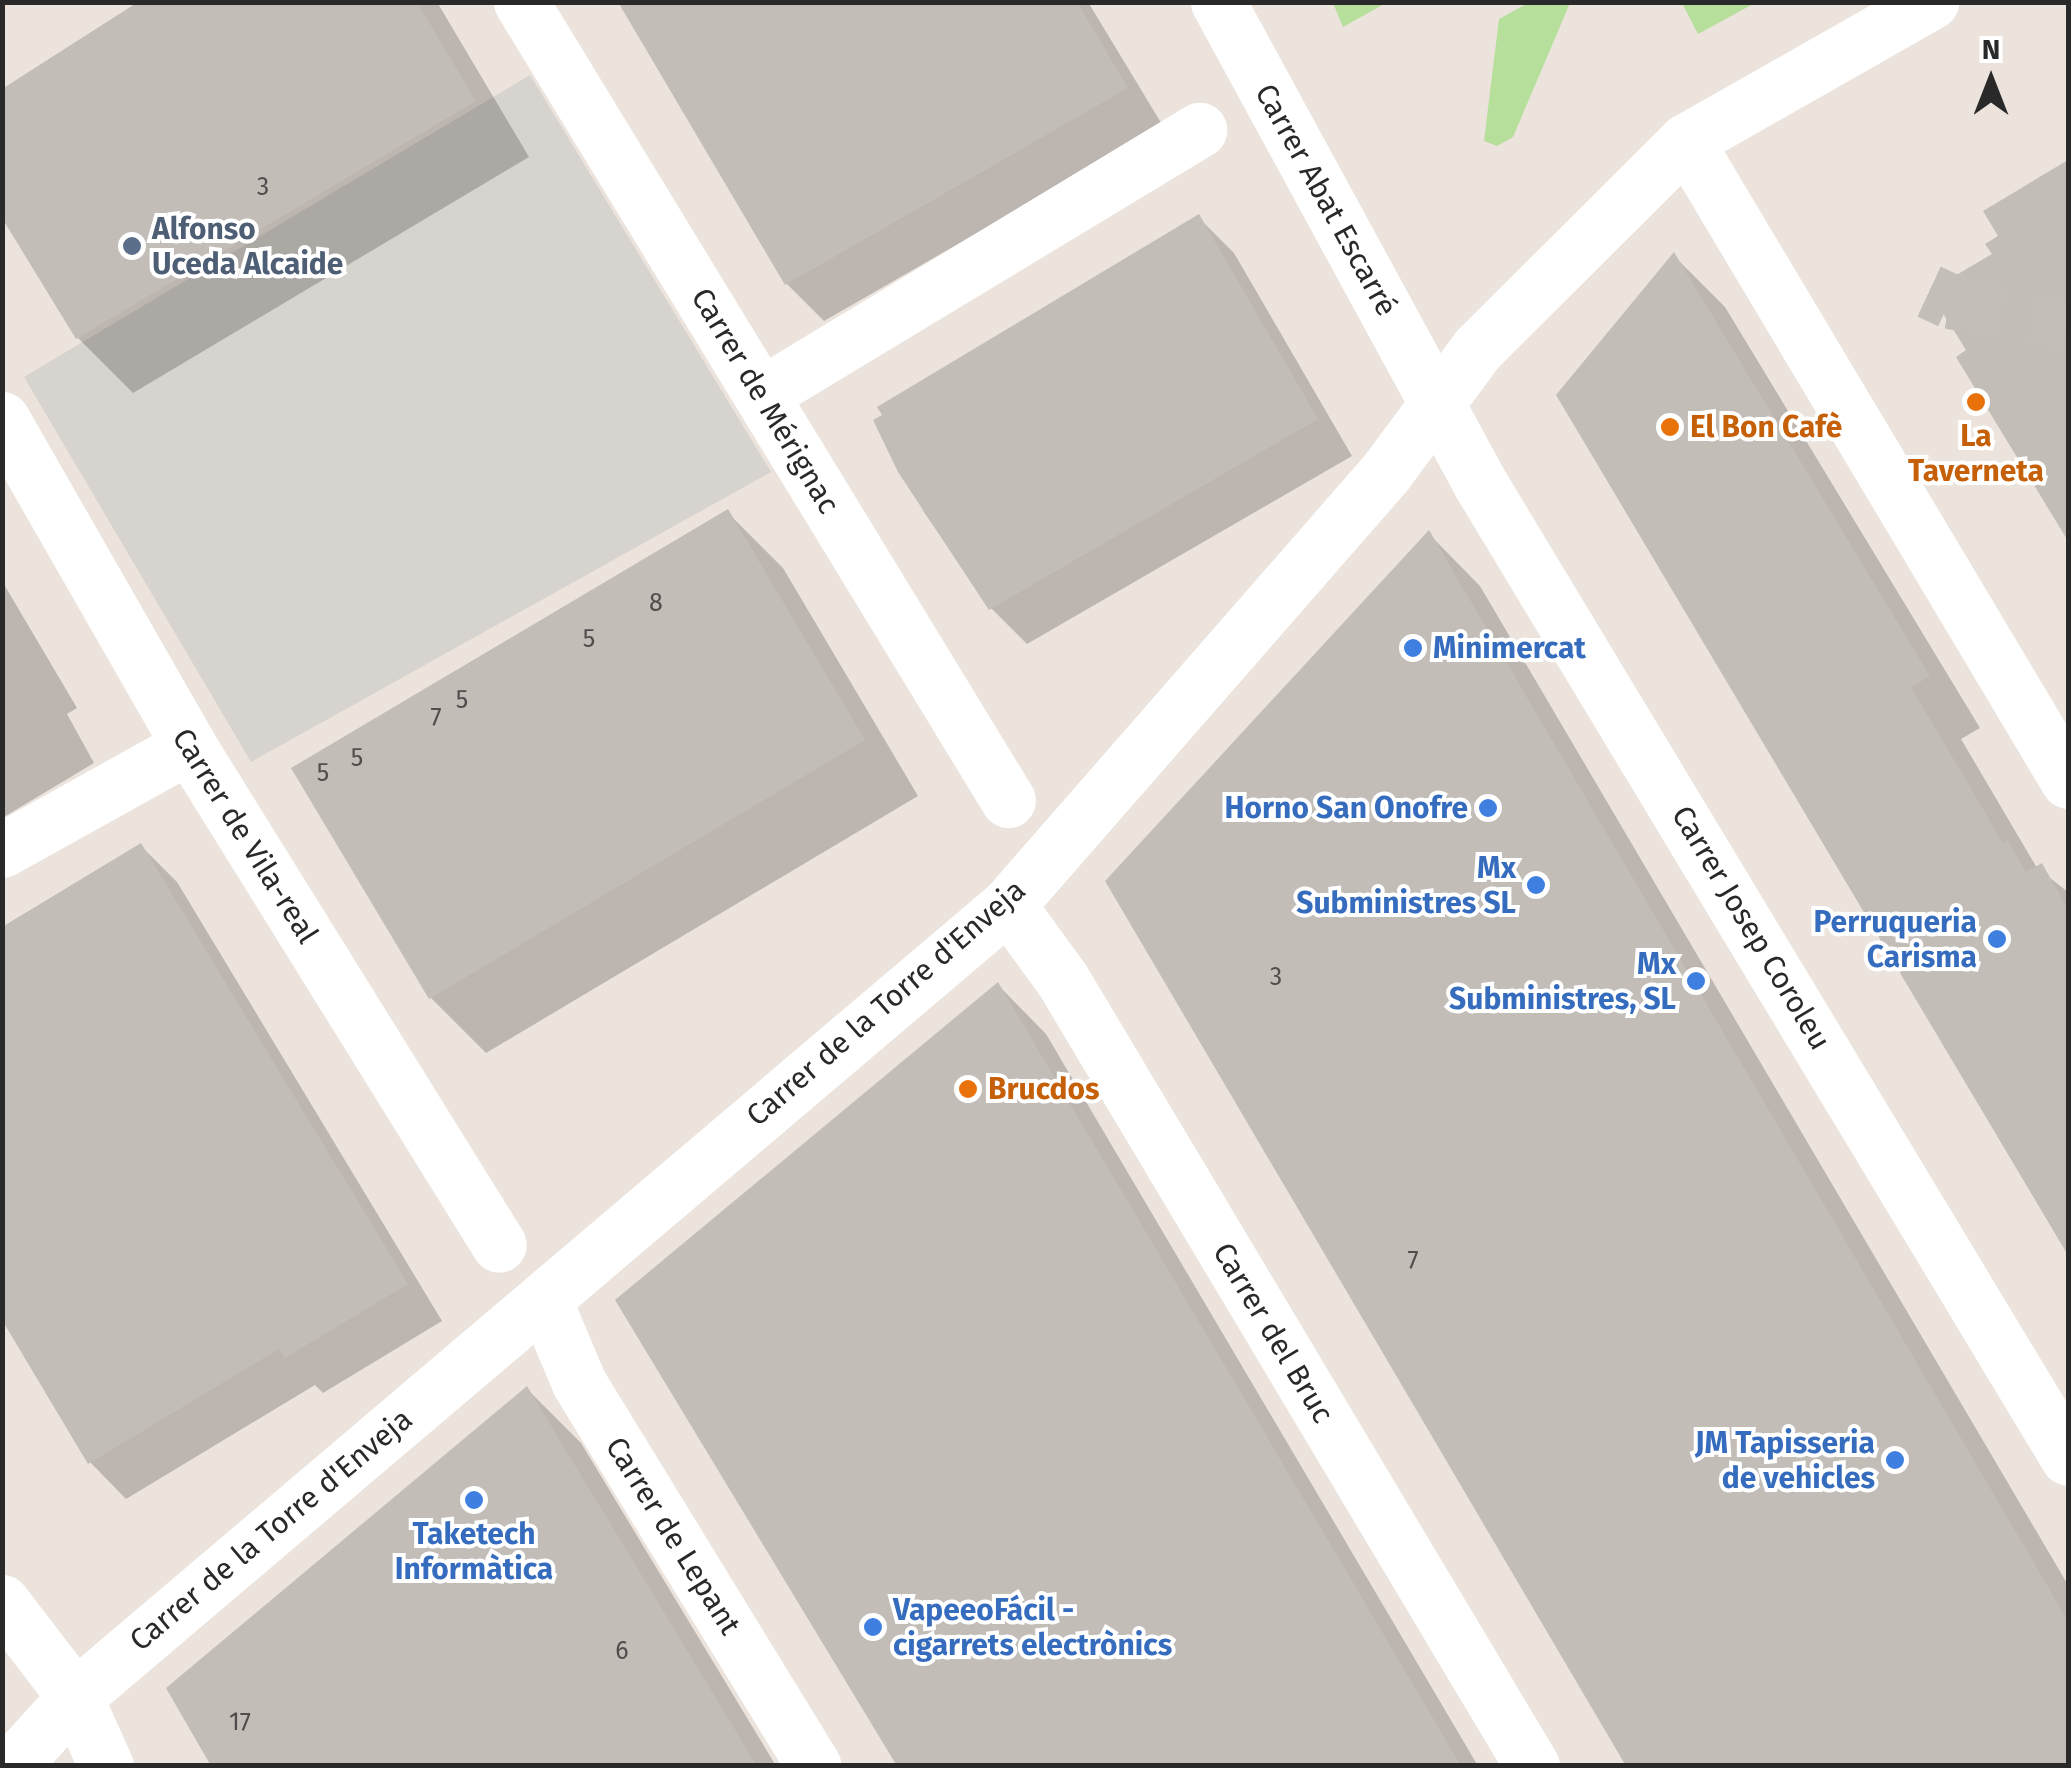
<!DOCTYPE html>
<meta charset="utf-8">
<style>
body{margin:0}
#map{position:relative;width:2071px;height:1768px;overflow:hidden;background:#ebe3dc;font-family:"Fira Sans",sans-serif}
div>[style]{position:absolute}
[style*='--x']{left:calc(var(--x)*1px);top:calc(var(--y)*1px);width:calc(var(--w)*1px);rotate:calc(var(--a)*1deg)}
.green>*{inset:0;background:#b6df9b}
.plaza>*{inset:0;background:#d7d3ce}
.shadow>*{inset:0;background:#0003}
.building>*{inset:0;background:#c3bdb8}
.minor-tunnel>*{height:55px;margin-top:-27.5px;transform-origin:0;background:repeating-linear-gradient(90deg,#c4beb8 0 55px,transparent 0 83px)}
.minor>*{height:55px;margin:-27.5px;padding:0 27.5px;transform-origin:27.5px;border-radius:27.5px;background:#fff}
.dots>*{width:28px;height:28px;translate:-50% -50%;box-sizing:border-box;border:5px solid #fff;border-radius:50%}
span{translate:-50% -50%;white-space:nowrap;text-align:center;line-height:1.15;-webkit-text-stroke:8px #fff;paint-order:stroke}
.number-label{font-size:25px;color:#504e4d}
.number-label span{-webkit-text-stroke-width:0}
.street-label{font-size:30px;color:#292929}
.service-label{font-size:30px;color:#4e5e75;font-weight:700}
.left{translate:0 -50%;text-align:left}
.food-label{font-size:30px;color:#c56008;font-weight:700}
.shop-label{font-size:30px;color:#366cbe;font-weight:700}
.right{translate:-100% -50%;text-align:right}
.frame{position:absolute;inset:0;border:5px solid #292929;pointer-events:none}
.north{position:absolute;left:1941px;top:30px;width:100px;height:100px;-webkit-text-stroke:8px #fff;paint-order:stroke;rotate:0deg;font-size:28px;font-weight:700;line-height:40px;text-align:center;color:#292929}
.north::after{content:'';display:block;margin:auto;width:35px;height:45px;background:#292929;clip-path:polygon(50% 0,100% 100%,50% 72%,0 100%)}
</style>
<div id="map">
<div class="green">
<div style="clip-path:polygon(1530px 2px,1570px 3px,1513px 137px,1497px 146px,1484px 141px,1499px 19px)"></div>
<div style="clip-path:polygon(1333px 3px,1386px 2px,1386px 3px,1343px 27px)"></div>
<div style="clip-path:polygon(1682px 3px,1755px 3px,1698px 34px)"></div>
</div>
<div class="plaza">
<div style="clip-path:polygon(530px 75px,771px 472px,251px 762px,24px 377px)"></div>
</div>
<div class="shadow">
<div style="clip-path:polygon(143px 2px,437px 2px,529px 157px,133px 393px,77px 337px)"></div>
<div style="clip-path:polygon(622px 2px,1088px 2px,1163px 126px,824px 321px,787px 284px)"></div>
<div style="clip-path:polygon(2068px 163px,2068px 537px,1960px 358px,1969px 351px,2002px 237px,1987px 212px)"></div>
<div style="clip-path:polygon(1198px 217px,1234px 253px,1352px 456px,1027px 644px,991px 608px,924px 512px,876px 421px)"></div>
<div style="clip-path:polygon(1674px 256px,1725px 307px,1980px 728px,1961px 739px,2037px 868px,2068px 892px,2068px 1255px,1559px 396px)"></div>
<div style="clip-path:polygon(728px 513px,783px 568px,918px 796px,486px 1053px,431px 998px)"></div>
<div style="clip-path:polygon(1429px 534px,1480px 586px,2068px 1585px,2068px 1766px,1630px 1766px)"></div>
<div style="clip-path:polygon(2px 581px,77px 708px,67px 714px,94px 763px,2px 818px)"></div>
<div style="clip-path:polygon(141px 846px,177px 882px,442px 1321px,323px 1393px,315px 1385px,126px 1499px,90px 1462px)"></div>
<div style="clip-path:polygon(998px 985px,1046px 1034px,1478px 1766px,900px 1766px)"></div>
<div style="clip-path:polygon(527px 1389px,581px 1443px,776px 1766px,214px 1766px)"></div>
</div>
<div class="building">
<div style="clip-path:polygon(138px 2px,417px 2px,476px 101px,76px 339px,2px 218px,2px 89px)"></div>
<div style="clip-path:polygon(618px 2px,1077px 2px,1128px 88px,785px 285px)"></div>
<div style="clip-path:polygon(2068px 160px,2068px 541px,1956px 357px,1966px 350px,1929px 291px,1992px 254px,1985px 244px,1998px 236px,1983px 211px)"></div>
<div style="clip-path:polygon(1199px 214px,1318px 419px,989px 610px,898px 472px,873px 420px,882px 415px,877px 407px)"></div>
<div style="clip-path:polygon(1674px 252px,1930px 676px,1911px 687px,2003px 843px,2007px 839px,2026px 872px,2042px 863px,2068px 910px,2068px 1255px,1556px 395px)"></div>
<div style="clip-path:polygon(728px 509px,865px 740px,429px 999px,291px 768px)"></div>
<div style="clip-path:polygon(1429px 530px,2068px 1621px,2068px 1766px,1626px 1766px,1105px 881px)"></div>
<div style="clip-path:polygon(141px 843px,408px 1284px,285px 1358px,279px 1349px,88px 1464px,2px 1320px,2px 927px)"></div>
<div style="clip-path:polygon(998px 982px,1341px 1562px,1461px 1766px,897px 1766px,615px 1300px)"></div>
<div style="clip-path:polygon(527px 1386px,757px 1766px,211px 1766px,166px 1688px)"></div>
</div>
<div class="minor-tunnel">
<div style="--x:1929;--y:291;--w:23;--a:25"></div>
<div style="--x:1950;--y:301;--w:120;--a:11.5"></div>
</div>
<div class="minor">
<div style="--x:521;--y:2;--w:935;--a:58.61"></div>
<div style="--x:1218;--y:2;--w:550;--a:61.43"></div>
<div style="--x:1481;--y:485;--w:1136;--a:58.9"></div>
<div style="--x:1686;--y:141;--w:745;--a:59.17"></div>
<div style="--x:762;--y:394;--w:511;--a:-31.14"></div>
<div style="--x:2;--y:419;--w:377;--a:60.2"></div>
<div style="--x:189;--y:746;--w:587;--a:58.15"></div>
<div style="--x:2;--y:850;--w:214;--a:-29.1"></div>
<div style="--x:1008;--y:905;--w:92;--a:53.9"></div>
<div style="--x:1062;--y:979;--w:917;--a:59.15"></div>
<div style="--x:544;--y:1300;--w:90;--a:67.1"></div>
<div style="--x:579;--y:1383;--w:449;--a:58.5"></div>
<div style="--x:2;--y:1602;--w:120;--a:52.5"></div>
<div style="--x:75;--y:1697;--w:76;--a:65.8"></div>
<div style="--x:12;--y:1766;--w:93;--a:-47.6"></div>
<div style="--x:75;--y:1697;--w:1224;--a:-40.33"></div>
<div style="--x:1008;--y:905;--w:575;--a:-48.88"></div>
<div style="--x:1386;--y:472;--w:153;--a:-53.5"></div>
<div style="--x:1477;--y:349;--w:295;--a:-44.9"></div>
<div style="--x:1686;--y:141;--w:282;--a:-29.6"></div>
</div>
<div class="dots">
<div style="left:132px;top:246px;background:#5c6f8a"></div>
<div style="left:1976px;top:402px;background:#e8710a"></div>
<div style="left:1670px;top:427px;background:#e8710a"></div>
<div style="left:1413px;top:648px;background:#3f7fe0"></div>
<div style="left:1488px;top:808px;background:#3f7fe0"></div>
<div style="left:1536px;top:885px;background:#3f7fe0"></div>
<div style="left:1997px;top:939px;background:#3f7fe0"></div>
<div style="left:1696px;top:981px;background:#3f7fe0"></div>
<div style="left:968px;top:1089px;background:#e8710a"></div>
<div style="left:1895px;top:1460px;background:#3f7fe0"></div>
<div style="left:474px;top:1500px;background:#3f7fe0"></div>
<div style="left:873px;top:1627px;background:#3f7fe0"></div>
</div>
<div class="number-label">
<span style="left:263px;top:187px">3</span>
<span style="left:656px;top:603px">8</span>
<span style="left:589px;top:639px">5</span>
<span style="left:462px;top:700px">5</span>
<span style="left:436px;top:717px">7</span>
<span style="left:357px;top:758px">5</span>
<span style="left:323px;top:773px">5</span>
<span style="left:1276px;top:977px">3</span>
<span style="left:1413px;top:1260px">7</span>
<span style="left:622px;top:1651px">6</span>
<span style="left:240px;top:1722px">17</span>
</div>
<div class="street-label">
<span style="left:1326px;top:200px;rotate:61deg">Carrer Abat Escarré</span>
<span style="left:765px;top:401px;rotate:59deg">Carrer de Mérignac</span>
<span style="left:245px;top:836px;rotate:58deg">Carrer de Vila-real</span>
<span style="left:1751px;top:928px;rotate:59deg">Carrer Josep Coroleu</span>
<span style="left:886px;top:1003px;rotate:-41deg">Carrer de la Torre d'Enveja</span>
<span style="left:1273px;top:1333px;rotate:59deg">Carrer del Bruc</span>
<span style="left:271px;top:1530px;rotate:-40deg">Carrer de la Torre d'Enveja</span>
<span style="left:673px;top:1536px;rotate:58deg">Carrer de Lepant</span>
</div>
<div class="service-label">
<span class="left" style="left:152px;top:246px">Alfonso<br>Uceda Alcaide</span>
</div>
<div class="food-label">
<span class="left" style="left:1690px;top:427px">El Bon Cafè</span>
<span style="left:1976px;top:453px">La<br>Taverneta</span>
<span class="left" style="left:988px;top:1089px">Brucdos</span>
</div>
<div class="shop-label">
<span class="left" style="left:1433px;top:648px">Minimercat</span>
<span class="right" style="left:1468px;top:808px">Horno San Onofre</span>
<span class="right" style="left:1516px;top:885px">Mx<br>Subministres SL</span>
<span class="right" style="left:1977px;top:939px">Perruqueria<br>Carisma</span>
<span class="right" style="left:1676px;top:981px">Mx<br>Subministres, SL</span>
<span class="right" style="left:1875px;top:1460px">JM Tapisseria<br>de vehicles</span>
<span style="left:474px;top:1551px">Taketech<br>Informàtica</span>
<span class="left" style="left:893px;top:1627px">VapeeoFácil -<br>cigarrets electrònics</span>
</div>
<div class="frame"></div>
<div class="north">N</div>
</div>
